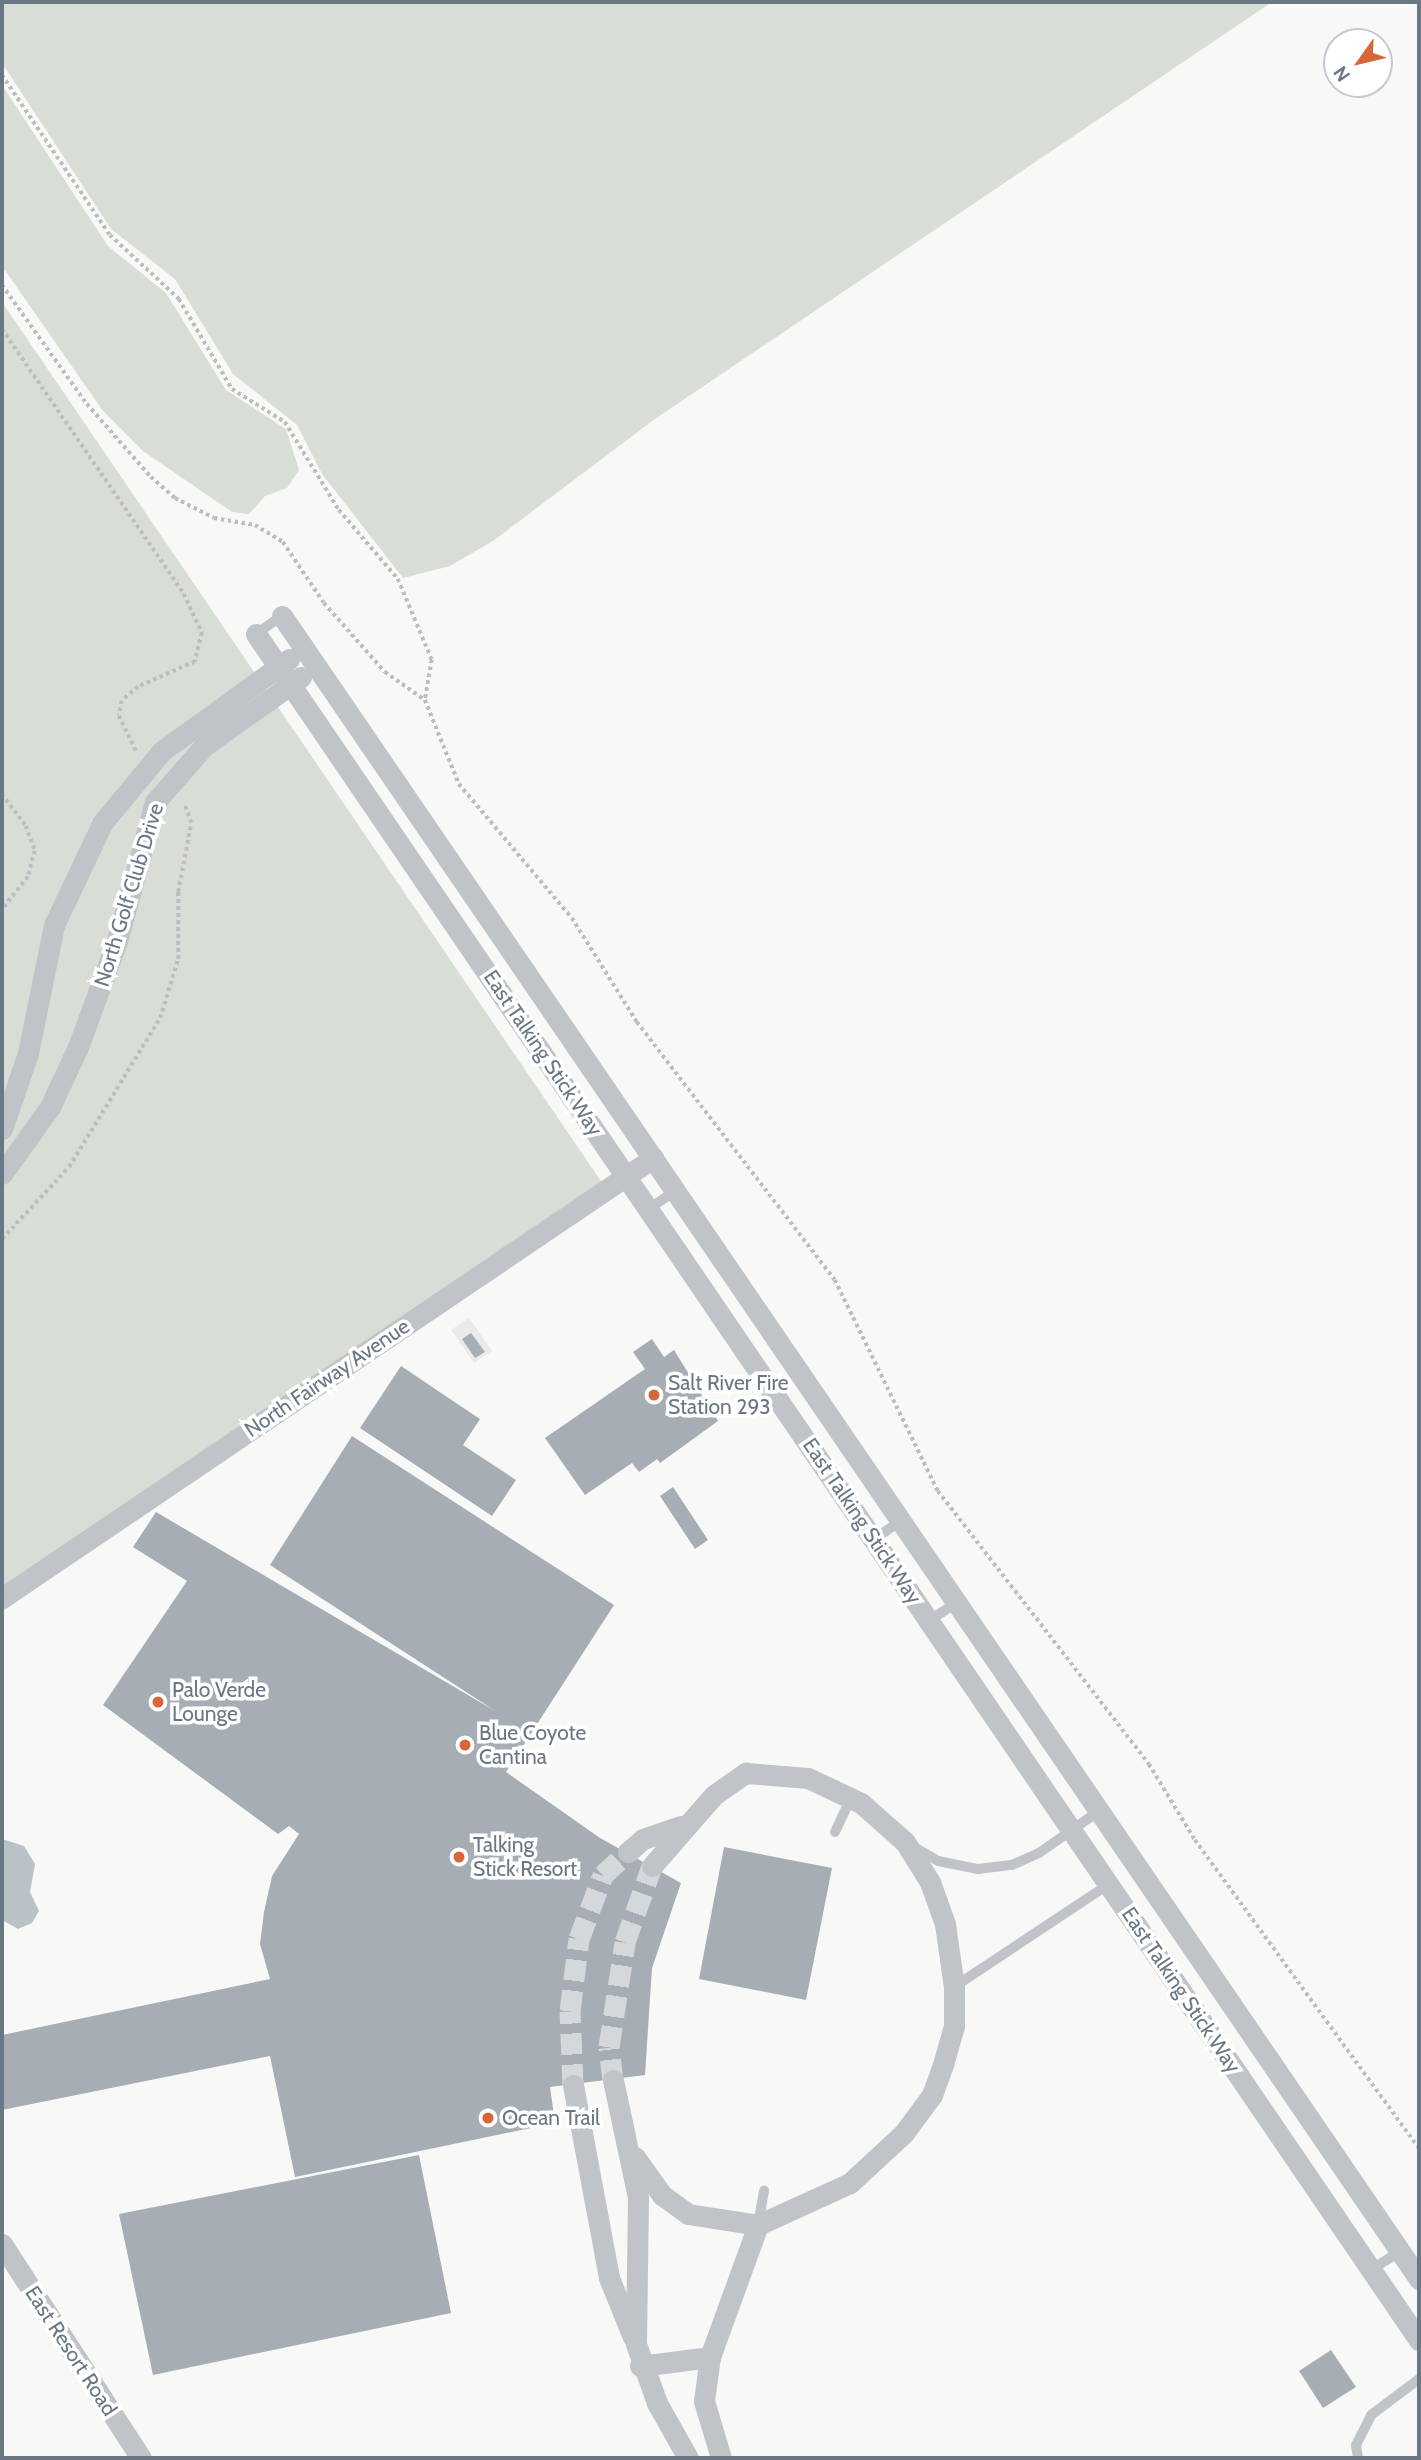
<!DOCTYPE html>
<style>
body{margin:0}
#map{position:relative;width:1421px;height:2460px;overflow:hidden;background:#f8f9f6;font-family:Cabin,sans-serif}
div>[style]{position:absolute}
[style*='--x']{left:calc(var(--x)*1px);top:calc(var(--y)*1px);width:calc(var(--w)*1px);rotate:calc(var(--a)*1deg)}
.built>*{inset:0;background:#e9eaea}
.green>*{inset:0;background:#d8ddd6}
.water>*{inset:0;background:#b9c2c7}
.building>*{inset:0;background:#a6adb4}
.minor-tunnel>*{height:21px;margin-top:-10.5px;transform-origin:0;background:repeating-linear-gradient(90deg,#d4d8da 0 21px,transparent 0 31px)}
.path>*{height:3.5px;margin-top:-1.75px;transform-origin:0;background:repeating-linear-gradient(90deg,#bbbdc0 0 3.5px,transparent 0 7px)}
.service>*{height:10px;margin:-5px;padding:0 5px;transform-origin:5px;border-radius:5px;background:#c0c4c8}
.minor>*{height:21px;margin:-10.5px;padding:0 10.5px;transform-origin:10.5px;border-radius:10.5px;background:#c0c4c8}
.dots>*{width:19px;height:19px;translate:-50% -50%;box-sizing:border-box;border:4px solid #fff;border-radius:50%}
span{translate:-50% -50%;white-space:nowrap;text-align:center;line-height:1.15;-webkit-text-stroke:7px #fff;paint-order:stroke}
.street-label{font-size:21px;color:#6a7785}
.poi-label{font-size:21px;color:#6a7785}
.left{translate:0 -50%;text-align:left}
.frame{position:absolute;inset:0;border:4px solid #6a7785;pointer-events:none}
.north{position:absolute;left:1323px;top:28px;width:70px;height:70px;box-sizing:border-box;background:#fff;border:2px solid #c3c9ce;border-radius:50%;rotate:236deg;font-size:19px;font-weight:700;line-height:28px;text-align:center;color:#6a7785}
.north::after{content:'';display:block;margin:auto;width:24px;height:32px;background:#d76639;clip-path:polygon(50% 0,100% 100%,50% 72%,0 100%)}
</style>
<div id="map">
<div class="built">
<div style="clip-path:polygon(469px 1318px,492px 1351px,474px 1363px,451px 1330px)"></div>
</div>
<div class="green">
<div style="clip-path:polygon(2px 2px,1272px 2px,655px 419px,493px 541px,450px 566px,403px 578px,322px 474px,297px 425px,233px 374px,175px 279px,111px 229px,2px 63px)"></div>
<div style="clip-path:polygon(2px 85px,108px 246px,166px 293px,226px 390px,286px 429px,299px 470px,287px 488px,265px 496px,249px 514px,232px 512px,143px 451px,103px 411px,2px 266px)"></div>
<div style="clip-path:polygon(2px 302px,605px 1187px,2px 1612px)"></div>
</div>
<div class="water">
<div style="clip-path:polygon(2px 1839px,24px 1846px,35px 1864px,30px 1892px,39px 1911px,32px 1923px,18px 1929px,2px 1920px)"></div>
</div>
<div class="building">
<div style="clip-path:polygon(471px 1333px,485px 1352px,475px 1358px,462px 1339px)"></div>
<div style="clip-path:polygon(652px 1339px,664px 1357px,674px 1350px,718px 1421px,660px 1463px,657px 1459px,639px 1472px,632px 1463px,585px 1495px,545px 1438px,645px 1369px,633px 1352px)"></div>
<div style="clip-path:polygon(401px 1366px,480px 1419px,463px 1445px,516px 1480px,492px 1516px,360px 1428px)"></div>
<div style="clip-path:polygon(352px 1436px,614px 1605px,506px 1772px,600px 1838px,681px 1883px,652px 1968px,645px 2075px,550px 2087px,555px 2123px,295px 2177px,270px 2056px,2px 2110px,2px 2035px,270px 1979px,260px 1944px,264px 1912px,272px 1876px,299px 1834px,289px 1826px,278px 1834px,103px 1705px,187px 1581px,133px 1547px,156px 1512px,497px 1712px,270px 1565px)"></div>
<div style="clip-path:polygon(673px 1487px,708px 1540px,695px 1549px,660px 1496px)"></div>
<div style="clip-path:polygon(724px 1847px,832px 1868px,806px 2000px,699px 1979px)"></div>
<div style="clip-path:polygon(419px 2155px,451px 2313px,153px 2375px,119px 2214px)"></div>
<div style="clip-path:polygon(1331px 2350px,1356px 2387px,1323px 2408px,1299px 2371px)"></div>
</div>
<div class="minor-tunnel">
<div style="--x:613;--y:2080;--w:33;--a:-97"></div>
<div style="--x:609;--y:2047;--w:106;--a:-81.3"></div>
<div style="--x:625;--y:1942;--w:81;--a:-70.4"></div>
<div style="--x:573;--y:2085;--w:74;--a:-92.3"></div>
<div style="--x:570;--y:2011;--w:73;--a:-82.9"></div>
<div style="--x:579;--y:1939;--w:68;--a:-69.4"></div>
<div style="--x:603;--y:1875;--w:34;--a:-43"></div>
</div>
<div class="path">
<div style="--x:2;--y:75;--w:193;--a:56"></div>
<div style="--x:110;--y:235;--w:94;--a:42.8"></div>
<div style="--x:179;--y:299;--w:104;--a:59.5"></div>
<div style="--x:232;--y:389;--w:62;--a:31.9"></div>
<div style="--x:285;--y:422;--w:103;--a:58.5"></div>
<div style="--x:339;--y:510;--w:91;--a:49.5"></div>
<div style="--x:398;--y:579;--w:88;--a:67.2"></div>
<div style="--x:432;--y:660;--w:41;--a:99.9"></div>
<div style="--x:2;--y:285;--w:146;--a:54.5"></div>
<div style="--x:87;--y:404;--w:97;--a:48.8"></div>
<div style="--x:151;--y:477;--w:32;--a:41"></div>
<div style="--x:175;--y:498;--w:44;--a:27.1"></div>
<div style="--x:214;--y:518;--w:42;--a:9.7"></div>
<div style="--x:255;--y:525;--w:33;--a:31"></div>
<div style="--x:283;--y:542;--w:73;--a:56.1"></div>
<div style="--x:324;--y:603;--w:92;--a:48.5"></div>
<div style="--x:385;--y:672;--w:49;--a:35"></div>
<div style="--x:425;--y:700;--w:91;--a:68"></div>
<div style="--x:459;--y:784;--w:175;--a:49.9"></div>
<div style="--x:572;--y:918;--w:123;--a:58"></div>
<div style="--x:637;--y:1022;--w:325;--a:52.5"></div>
<div style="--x:835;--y:1280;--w:235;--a:64"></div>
<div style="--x:938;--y:1491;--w:345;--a:52.3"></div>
<div style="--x:1149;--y:1764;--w:89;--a:58.8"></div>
<div style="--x:1195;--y:1840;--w:381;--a:54"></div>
<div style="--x:2;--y:329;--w:321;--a:55.5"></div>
<div style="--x:184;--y:594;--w:43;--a:65.2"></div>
<div style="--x:202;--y:633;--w:30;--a:104"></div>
<div style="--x:195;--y:662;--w:62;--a:156.3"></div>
<div style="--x:138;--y:687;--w:21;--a:139"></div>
<div style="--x:122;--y:701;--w:15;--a:101"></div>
<div style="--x:119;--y:716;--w:39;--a:64"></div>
<div style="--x:2;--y:794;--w:40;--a:53"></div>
<div style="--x:26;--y:826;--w:27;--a:70"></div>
<div style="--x:35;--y:851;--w:27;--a:105"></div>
<div style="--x:28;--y:877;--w:42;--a:128.2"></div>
<div style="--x:2;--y:1239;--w:98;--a:-47.1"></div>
<div style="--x:69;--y:1167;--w:175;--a:-58.6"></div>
<div style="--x:160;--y:1018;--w:62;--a:-73"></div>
<div style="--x:178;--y:959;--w:67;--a:-90"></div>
<div style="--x:178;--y:892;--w:70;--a:-79.3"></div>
<div style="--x:191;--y:823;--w:20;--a:-110"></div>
</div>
<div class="service">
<div style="--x:256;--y:634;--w:32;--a:-35"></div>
<div style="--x:649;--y:1209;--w:32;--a:-35"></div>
<div style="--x:874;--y:1539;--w:32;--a:-34"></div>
<div style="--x:929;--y:1621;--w:34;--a:-34"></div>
<div style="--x:835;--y:1832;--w:38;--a:-65"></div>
<div style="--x:914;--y:1847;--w:28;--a:30"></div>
<div style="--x:938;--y:1861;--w:41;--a:11.3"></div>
<div style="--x:978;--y:1869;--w:34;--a:-7"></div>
<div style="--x:1012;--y:1865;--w:30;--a:-24"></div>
<div style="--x:1039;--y:1853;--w:73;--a:-35"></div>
<div style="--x:954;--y:1987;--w:186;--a:-33.6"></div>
<div style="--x:758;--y:2225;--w:35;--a:-80"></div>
<div style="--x:1371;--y:2270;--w:35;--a:-33"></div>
<div style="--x:1358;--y:2458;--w:13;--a:-99"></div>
<div style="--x:1356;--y:2445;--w:34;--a:-63"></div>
<div style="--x:1371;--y:2415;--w:60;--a:-36.9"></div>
</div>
<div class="minor">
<div style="--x:282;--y:616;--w:2015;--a:55.64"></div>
<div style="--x:256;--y:634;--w:2065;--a:55.72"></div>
<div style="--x:2;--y:1129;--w:80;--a:-71.1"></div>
<div style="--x:28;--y:1053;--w:131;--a:-78.5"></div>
<div style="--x:54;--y:925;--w:114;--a:-64.6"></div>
<div style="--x:103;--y:822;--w:92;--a:-50.3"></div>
<div style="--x:162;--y:751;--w:157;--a:-35.9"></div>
<div style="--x:2;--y:1174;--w:82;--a:-54.4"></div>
<div style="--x:50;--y:1107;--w:66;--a:-65"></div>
<div style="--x:78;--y:1047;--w:113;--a:-69.8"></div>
<div style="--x:117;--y:941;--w:144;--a:-74.7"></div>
<div style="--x:155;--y:802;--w:74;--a:-48.8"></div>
<div style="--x:204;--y:746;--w:119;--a:-35.4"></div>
<div style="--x:2;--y:1598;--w:786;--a:-34.05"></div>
<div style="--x:628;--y:1852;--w:20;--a:-41"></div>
<div style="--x:643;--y:1839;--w:40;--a:-18.9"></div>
<div style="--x:652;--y:1866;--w:94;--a:-48.9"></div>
<div style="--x:714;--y:1795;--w:39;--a:-35"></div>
<div style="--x:746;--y:1773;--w:62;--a:4.6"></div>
<div style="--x:808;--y:1778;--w:59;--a:25.3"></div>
<div style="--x:861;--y:1803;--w:59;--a:41.6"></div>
<div style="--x:905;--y:1842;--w:47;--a:58"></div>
<div style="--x:930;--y:1882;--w:45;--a:70.3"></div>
<div style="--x:945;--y:1924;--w:64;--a:81.9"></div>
<div style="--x:954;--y:1987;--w:39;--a:90"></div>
<div style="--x:954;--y:2026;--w:37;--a:106"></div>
<div style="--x:944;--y:2062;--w:35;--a:110"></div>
<div style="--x:932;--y:2095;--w:47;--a:126.4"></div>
<div style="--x:904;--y:2133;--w:74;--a:137.2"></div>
<div style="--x:850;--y:2183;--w:101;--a:155.5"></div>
<div style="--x:758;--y:2225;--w:140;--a:110"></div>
<div style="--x:710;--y:2357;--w:44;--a:97.8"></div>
<div style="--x:704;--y:2401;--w:59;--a:73.4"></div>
<div style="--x:613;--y:2080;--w:121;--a:78"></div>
<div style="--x:638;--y:2198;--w:146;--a:90.8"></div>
<div style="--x:636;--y:2344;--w:63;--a:70.4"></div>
<div style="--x:657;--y:2403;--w:63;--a:60.6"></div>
<div style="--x:573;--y:2085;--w:196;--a:79.4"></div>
<div style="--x:609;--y:2278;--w:64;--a:67.9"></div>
<div style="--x:635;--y:2157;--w:47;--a:54.6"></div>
<div style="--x:662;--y:2195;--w:32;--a:36"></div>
<div style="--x:688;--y:2214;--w:71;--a:8.9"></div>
<div style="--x:2;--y:2244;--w:255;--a:57"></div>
<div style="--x:640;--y:2366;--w:71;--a:-7.3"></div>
</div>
<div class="dots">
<div style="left:654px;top:1395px;background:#d76639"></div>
<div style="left:158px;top:1702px;background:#d76639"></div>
<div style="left:465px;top:1745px;background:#d76639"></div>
<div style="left:459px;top:1857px;background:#d76639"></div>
<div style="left:488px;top:2118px;background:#d76639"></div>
</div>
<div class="street-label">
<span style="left:129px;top:895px;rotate:-73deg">North Golf Club Drive</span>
<span style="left:543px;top:1053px;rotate:56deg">East Talking Stick Way</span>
<span style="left:327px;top:1378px;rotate:-34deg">North Fairway Avenue</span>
<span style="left:862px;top:1521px;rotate:56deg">East Talking Stick Way</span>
<span style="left:1181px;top:1990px;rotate:56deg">East Talking Stick Way</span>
<span style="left:71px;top:2351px;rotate:57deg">East Resort Road</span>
</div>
<div class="poi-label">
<span class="left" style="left:668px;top:1395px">Salt River Fire<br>Station 293</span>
<span class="left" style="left:172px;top:1702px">Palo Verde<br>Lounge</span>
<span class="left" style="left:479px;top:1745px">Blue Coyote<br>Cantina</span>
<span class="left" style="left:473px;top:1857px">Talking<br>Stick Resort</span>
<span class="left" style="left:502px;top:2118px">Ocean Trail</span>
</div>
<div class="frame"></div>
<div class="north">N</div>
</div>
